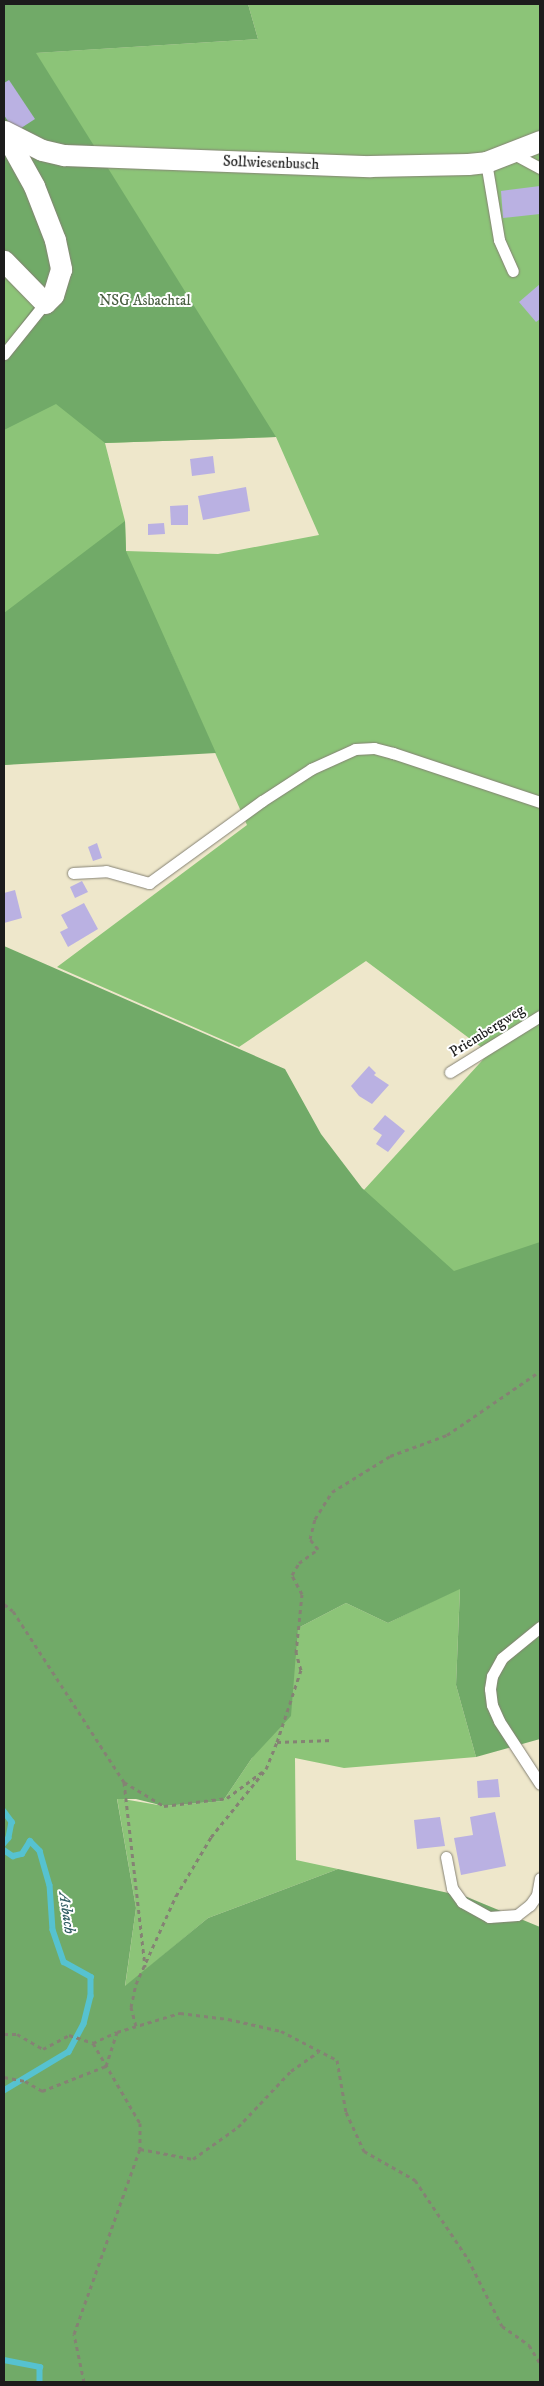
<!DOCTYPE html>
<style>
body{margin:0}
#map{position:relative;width:544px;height:2386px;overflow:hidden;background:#eee7cb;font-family:"IM FELL DW Pica",serif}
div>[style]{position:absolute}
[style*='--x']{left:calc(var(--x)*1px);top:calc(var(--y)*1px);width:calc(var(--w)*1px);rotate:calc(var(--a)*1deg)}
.green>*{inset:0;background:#8cc478}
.forest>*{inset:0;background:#71aa68}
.stream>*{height:5.5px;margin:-2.75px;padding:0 2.75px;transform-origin:2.75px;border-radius:2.75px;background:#56c2d0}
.building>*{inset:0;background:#bab1e2}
.path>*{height:3px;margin-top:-1.5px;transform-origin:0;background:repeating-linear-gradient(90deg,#858274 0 4px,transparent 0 8px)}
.roads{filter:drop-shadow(0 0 1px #858274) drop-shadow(0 0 1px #858274)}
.service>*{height:11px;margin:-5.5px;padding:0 5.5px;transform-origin:5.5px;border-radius:5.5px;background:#fff}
.minor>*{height:21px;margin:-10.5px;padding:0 10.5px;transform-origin:10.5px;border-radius:10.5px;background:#fff}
span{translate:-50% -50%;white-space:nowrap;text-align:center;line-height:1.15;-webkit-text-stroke:4px #fff;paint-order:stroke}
.street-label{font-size:15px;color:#1c1c1c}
.park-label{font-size:15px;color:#495f41}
.water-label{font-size:16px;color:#335e64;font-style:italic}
.frame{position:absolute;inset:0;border:5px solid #1c1c1c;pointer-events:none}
</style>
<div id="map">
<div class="green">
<div style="clip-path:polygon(evenodd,248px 4px,540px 4px,540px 1245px,454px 1275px,363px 1191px,489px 1053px,366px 961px,239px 1047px,57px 967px,247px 825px,167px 644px,174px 747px,4px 765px,4px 132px,99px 157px,35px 53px,258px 39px,248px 4px,276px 437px,319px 535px,218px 554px,126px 551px,125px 521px,105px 443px,276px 437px)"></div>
<div style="clip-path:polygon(460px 1588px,456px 1685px,476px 1757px,344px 1768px,295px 1758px,296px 1860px,338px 1869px,208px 1918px,125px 1987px,136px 1908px,117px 1798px,164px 1806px,223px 1801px,252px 1758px,298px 1628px,346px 1603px,388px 1623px)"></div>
</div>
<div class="forest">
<div style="clip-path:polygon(4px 4px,248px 4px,258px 39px,36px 53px,276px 437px,105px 443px,56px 404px,4px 430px,4px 347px,46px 290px,4px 252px)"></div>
<div style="clip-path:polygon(125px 521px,126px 551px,216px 753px,4px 765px,4px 613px)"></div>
<div style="clip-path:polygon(4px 946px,285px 1069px,321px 1134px,362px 1188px,454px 1271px,540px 1242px,540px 1739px,476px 1757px,456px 1685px,460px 1589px,388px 1623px,346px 1603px,298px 1628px,291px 1716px,252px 1758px,223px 1801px,164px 1806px,136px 1799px,117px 1799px,136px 1908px,125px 1986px,208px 1918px,338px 1869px,467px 1897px,540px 1927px,540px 2382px,4px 2382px)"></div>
</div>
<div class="stream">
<div style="--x:4;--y:1811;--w:14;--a:54"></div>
<div style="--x:12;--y:1822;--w:16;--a:101"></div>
<div style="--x:9;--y:1838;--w:8;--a:130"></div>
<div style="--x:4;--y:1850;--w:11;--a:34"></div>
<div style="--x:13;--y:1856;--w:9;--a:-13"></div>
<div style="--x:22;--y:1854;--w:15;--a:-58"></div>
<div style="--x:30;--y:1841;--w:14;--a:45"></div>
<div style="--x:40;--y:1851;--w:35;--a:74"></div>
<div style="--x:50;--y:1885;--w:45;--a:86.2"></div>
<div style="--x:53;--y:1930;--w:34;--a:71"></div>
<div style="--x:64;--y:1962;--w:31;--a:29"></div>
<div style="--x:91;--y:1977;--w:19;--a:90"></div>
<div style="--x:91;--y:1996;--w:29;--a:104"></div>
<div style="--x:84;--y:2024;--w:32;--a:118"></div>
<div style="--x:69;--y:2052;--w:76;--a:149"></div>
<div style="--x:4;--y:2360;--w:37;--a:11"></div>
<div style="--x:40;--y:2367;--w:15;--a:90"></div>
</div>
<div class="building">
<div style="clip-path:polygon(9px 80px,35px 119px,15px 132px,4px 115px,4px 83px)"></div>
<div style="clip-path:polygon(540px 186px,540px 214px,503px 218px,501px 191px)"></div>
<div style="clip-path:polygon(540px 284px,540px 319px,536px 322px,519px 302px)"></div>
<div style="clip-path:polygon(213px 456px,215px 473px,192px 476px,190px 459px)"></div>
<div style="clip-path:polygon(246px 487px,250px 511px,203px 520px,198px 496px)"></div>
<div style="clip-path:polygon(188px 505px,188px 525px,171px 525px,170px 506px)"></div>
<div style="clip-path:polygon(164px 523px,165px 534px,148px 535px,148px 524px)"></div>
<div style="clip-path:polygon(97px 843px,102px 858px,93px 861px,88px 847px)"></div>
<div style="clip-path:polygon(82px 881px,88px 892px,75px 898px,70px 887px)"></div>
<div style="clip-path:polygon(15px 890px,22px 918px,4px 923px,4px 893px)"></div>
<div style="clip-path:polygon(84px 903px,98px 929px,68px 947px,60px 932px,68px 928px,61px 915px)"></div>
<div style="clip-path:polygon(369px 1066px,376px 1073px,374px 1075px,389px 1085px,372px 1104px,359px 1096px,351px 1086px)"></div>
<div style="clip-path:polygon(385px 1115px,405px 1131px,388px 1152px,376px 1144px,382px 1135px,373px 1129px)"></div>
<div style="clip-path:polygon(498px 1779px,500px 1797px,478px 1798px,477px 1781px)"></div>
<div style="clip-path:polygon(495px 1812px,506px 1866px,461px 1875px,454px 1838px,473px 1835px,470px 1817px)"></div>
<div style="clip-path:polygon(440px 1817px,445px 1846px,417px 1849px,414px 1820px)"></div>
</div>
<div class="path">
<div style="--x:4;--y:1604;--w:11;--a:38"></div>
<div style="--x:13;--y:1611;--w:204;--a:57"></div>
<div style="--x:124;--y:1782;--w:186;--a:83.5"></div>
<div style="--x:277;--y:1742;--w:56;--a:-2"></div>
<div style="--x:124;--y:1782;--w:47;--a:31"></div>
<div style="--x:164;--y:1806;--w:64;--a:-7.2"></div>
<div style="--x:227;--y:1798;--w:44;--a:-36.6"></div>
<div style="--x:136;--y:2026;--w:20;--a:-105"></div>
<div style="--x:131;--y:2007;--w:24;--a:-78"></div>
<div style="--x:136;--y:1984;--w:97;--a:-65.6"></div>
<div style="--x:176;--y:1896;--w:69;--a:-59.3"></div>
<div style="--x:211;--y:1837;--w:87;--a:-51"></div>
<div style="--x:266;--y:1769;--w:29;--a:-68"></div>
<div style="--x:277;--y:1742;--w:76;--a:-71.6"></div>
<div style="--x:301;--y:1670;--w:18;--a:-106"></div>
<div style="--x:296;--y:1653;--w:59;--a:-84.2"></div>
<div style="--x:302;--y:1594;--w:21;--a:-118"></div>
<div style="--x:292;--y:1575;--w:14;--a:-60"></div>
<div style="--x:299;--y:1563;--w:24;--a:-36"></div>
<div style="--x:318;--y:1549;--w:13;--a:-129"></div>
<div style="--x:310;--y:1539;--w:21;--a:-76"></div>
<div style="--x:315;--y:1519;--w:32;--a:-58"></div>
<div style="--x:332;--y:1492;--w:68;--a:-31.8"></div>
<div style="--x:390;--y:1456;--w:61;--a:-20.2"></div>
<div style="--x:447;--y:1435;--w:113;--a:-34.5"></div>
<div style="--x:4;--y:2034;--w:13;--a:0"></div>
<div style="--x:17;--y:2034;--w:30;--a:30"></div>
<div style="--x:43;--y:2049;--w:30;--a:-28"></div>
<div style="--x:69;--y:2035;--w:25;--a:18"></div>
<div style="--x:93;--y:2043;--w:93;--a:59.6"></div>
<div style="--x:140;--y:2123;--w:26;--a:90"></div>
<div style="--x:140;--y:2149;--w:54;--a:10.7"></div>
<div style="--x:193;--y:2159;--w:55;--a:-35.4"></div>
<div style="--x:238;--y:2127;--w:77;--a:-46.6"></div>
<div style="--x:291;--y:2071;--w:33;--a:-35"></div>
<div style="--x:93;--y:2043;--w:26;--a:-25"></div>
<div style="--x:117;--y:2032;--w:66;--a:-16.8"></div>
<div style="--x:180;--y:2013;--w:48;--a:7.1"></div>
<div style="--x:228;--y:2019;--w:54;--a:12.8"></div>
<div style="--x:281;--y:2031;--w:63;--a:27.4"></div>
<div style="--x:337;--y:2060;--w:53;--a:80.2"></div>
<div style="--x:346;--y:2112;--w:43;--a:65.2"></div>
<div style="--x:364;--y:2151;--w:59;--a:29.6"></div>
<div style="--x:415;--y:2180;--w:95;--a:56.1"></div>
<div style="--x:468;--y:2259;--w:75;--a:63.1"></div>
<div style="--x:502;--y:2326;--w:33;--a:35"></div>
<div style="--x:529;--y:2345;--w:21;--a:59"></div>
<div style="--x:4;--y:2077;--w:21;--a:11"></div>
<div style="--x:25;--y:2081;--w:20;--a:30"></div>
<div style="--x:42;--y:2091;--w:69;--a:-21.3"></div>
<div style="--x:106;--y:2066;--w:36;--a:-72"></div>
<div style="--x:84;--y:2382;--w:49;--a:-101.8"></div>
<div style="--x:74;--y:2334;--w:196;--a:-70.4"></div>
</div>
<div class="roads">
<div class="service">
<div style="--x:512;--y:153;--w:32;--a:28"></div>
<div style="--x:486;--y:162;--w:79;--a:80.5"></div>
<div style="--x:499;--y:240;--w:34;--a:66"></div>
<div style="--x:4;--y:354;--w:65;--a:-51.2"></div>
<div style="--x:73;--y:873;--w:33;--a:-3"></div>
<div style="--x:106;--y:871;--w:45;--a:15.6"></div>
<div style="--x:149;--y:883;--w:140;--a:-36"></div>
<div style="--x:262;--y:801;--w:59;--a:-33.1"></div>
<div style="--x:311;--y:769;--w:48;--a:-24.4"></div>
<div style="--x:355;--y:749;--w:19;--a:-3"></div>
<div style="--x:374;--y:748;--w:20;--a:15"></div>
<div style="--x:393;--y:753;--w:155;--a:18.4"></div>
<div style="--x:450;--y:1072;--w:106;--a:-31.9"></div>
<div style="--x:540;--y:1627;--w:49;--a:140.8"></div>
<div style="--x:502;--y:1658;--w:21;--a:119"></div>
<div style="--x:492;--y:1676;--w:13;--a:99"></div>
<div style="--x:490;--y:1689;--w:16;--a:83"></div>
<div style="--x:492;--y:1705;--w:17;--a:66"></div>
<div style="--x:499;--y:1721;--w:75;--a:56.9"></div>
<div style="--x:446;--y:1857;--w:32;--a:79"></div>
<div style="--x:452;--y:1888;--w:17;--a:54"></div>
<div style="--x:462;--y:1902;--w:31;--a:29"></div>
<div style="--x:489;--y:1917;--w:28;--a:-4"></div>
<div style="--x:517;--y:1915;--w:16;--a:-38"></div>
<div style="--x:530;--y:1905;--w:12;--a:-55"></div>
<div style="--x:537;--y:1895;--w:17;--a:-80"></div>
</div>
<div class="minor">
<div style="--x:4;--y:131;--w:42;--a:26.6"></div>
<div style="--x:42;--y:150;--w:23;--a:13"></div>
<div style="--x:64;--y:155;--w:306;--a:2.1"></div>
<div style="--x:370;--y:166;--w:98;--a:-1.2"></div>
<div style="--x:468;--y:164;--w:18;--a:-6"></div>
<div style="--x:486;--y:162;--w:58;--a:-21.3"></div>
<div style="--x:4;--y:132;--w:62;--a:60.9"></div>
<div style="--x:34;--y:186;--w:58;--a:68.7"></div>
<div style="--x:55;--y:240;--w:30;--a:78"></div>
<div style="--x:61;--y:269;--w:27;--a:107"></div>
<div style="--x:53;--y:295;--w:11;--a:135"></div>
<div style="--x:45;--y:303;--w:59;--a:-134.3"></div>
</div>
</div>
<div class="street-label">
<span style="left:271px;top:163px;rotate:2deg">Sollwiesenbusch</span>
<span style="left:487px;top:1031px;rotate:-32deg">Priembergweg</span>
</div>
<div class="park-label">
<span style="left:145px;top:301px">NSG Asbachtal</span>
</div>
<div class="water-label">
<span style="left:67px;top:1913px;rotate:82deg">Asbach</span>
</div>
<div class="frame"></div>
</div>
